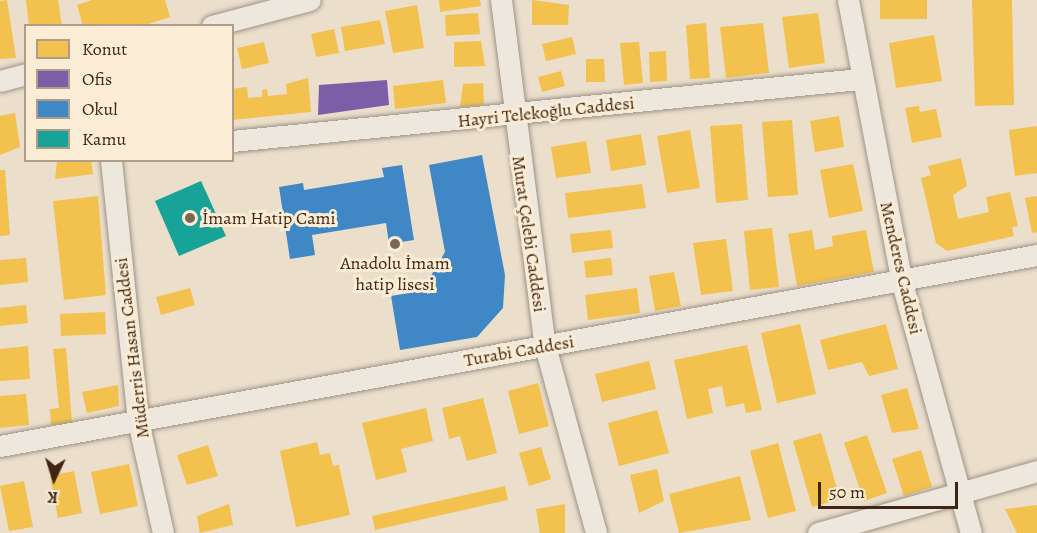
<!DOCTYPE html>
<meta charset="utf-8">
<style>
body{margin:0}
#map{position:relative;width:1037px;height:533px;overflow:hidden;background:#ebdecb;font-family:Alegreya,serif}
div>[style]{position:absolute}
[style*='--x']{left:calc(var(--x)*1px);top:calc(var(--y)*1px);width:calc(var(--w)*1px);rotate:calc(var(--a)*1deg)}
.homes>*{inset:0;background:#f2c14e}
.offices>*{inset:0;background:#7b5ea7}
.schools>*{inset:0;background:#3f88c5}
.public>*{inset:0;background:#17a398}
.roads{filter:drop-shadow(0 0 2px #9d9386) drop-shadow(0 0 2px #9d9386)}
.minor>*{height:21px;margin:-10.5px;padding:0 10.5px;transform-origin:10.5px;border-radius:10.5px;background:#eee7de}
.dots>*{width:16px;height:16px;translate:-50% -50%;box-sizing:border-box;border:3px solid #faecd5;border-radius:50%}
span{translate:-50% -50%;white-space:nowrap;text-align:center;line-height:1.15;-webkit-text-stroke:6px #faecd5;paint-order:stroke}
.street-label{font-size:18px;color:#402514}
.poi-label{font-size:18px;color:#402514}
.left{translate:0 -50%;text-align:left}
.legend{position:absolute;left:24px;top:24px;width:210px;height:138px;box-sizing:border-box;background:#faecd5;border:2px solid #b09c88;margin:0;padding:8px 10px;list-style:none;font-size:18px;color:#402514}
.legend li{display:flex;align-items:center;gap:12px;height:30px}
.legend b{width:30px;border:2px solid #b09c88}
.north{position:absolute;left:24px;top:449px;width:60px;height:60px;-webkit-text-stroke:4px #faecd5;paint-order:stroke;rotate:184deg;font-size:16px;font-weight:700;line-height:24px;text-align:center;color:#402514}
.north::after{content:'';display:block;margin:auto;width:21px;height:27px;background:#402514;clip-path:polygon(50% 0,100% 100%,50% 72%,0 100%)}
.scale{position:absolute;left:818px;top:482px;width:140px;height:27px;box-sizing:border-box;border:3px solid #402514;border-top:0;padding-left:8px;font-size:18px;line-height:21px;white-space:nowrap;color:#402514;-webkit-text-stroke:4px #faecd5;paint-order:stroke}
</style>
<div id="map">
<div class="homes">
<div style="clip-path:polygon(7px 0,16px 58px,0 59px,0 1px)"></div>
<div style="clip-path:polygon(26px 0,58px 0,62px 26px,29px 26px)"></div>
<div style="clip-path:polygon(92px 0,165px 0,170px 17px,142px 26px,83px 26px,77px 5px)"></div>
<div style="clip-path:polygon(439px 0,480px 0,481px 6px,440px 12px)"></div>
<div style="clip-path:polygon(532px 0,569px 5px,568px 25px,532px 25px)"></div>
<div style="clip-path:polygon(880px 0,927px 0,927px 19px,880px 19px)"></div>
<div style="clip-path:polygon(972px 0,1012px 0,1014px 105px,975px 106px)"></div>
<div style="clip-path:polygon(417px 5px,424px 48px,393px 53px,385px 11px)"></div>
<div style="clip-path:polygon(478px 13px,480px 34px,446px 36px,445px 15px)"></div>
<div style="clip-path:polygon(818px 13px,825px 63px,789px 68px,782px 17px)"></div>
<div style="clip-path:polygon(380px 20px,385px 44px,345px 51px,341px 27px)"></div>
<div style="clip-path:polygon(706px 23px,710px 78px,690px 79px,686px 25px)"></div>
<div style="clip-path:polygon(763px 23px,769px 73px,726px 78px,720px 27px)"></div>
<div style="clip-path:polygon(334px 29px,339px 53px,316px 57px,311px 34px)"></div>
<div style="clip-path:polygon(934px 35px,942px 81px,896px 88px,889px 43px)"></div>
<div style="clip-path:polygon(572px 37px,576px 54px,546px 61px,542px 44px)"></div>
<div style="clip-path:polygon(481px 41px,485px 66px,454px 67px,454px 42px)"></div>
<div style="clip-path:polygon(264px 42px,269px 63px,242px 69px,237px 48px)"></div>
<div style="clip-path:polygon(639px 42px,643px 83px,624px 85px,620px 43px)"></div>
<div style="clip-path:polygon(666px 51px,667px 81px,650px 82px,649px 52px)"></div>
<div style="clip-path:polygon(586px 59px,604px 59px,605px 82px,586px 82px)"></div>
<div style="clip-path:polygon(561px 71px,565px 86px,542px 92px,538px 77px)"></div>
<div style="clip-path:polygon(308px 78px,311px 112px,232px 120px,232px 89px,247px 87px,248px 98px,262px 97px,262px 90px,267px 89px,268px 96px,287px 94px,286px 84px)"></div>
<div style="clip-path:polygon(443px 80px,446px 103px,395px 109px,393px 86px)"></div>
<div style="clip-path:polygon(483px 83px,484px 105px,460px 107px,463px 84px)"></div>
<div style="clip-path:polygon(919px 106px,920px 112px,936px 109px,942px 137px,912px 143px,905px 108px)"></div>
<div style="clip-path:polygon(15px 113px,20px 147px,0 155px,0 116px)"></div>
<div style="clip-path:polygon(839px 116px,844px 147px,815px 152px,810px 121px)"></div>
<div style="clip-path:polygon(792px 120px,798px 195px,768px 197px,762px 122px)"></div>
<div style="clip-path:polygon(742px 124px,748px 200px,716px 203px,710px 126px)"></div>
<div style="clip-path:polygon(1037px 126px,1037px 173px,1015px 176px,1009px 130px)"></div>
<div style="clip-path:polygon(690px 130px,700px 188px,667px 193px,657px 136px)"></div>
<div style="clip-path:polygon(641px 134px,646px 165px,611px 171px,606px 140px)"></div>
<div style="clip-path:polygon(586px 141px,591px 173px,556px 178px,551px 147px)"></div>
<div style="clip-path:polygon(961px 158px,967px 186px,953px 195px,958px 219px,989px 212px,986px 197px,1010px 192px,1018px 226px,1012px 227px,1014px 236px,947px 251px,936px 243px,921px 178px,931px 175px,928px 166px)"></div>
<div style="clip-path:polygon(57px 160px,91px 160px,93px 174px,55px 179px)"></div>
<div style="clip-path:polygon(853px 164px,863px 211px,829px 218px,820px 170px)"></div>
<div style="clip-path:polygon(0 170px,5px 170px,10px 235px,0 236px)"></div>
<div style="clip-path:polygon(642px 184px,646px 208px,568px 218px,565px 193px)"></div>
<div style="clip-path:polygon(98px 196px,106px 295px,64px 300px,53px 201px)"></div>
<div style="clip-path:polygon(1037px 196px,1037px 232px,1032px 233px,1025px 198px)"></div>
<div style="clip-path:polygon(772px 228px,779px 287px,750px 290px,744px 231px)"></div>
<div style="clip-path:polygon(611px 230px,613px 248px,572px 253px,570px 234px)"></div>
<div style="clip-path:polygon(812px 230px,815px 250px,833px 246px,832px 236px,866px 230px,874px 272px,797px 286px,788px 234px)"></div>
<div style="clip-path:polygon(726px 239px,733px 291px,701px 295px,693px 243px)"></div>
<div style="clip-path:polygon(26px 258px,28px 282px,0 285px,0 260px)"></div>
<div style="clip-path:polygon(611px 258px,613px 275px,586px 278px,584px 261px)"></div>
<div style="clip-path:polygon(674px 272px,681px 306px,655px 311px,649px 276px)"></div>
<div style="clip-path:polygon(190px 288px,195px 305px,161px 315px,156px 297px)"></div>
<div style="clip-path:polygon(637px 288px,640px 313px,588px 320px,585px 295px)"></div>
<div style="clip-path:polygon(26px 305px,28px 323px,0 326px,0 308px)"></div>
<div style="clip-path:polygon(105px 312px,106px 334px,61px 336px,60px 314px)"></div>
<div style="clip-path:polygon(800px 324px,816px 394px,777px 403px,761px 333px)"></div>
<div style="clip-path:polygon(886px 324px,898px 369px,869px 376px,862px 362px,828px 370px,820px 340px)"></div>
<div style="clip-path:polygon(747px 345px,762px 410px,746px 413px,744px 403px,726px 407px,722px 386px,708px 389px,713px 413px,687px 419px,674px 360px)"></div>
<div style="clip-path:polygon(28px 346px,30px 379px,0 381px,0 349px)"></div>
<div style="clip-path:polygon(66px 348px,72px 423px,51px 425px,50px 409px,59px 408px,53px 349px)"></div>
<div style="clip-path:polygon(649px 361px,656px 389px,602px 402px,595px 374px)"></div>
<div style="clip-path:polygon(538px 383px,549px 426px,519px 434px,508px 391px)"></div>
<div style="clip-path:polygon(118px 385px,119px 406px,87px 413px,82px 392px)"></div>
<div style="clip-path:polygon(907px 388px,919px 429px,892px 433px,881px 395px)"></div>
<div style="clip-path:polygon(26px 394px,29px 425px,0 428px,0 396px)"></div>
<div style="clip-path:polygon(483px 398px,497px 453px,467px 461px,460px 436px,449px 439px,442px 408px)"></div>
<div style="clip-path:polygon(426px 408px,433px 441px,401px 449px,407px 472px,376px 480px,362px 423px)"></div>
<div style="clip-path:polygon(657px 410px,669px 453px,619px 466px,608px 423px)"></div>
<div style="clip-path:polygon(821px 433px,840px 499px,812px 507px,793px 441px)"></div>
<div style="clip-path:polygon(867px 435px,887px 493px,864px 501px,844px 443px)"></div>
<div style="clip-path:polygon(317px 442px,320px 455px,330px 453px,333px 466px,339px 465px,350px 515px,296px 527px,280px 451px)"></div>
<div style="clip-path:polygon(778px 443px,796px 511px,768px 518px,750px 451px)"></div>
<div style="clip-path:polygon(208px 445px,218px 476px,187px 485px,177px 455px)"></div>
<div style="clip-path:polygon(541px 447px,551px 479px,529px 486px,519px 453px)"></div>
<div style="clip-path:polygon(921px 450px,932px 487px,904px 496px,892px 459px)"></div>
<div style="clip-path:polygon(129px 464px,138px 506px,100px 514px,91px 472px)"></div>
<div style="clip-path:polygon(657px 469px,664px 501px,639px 513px,630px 475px)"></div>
<div style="clip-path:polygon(74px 471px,82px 513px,58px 518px,50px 476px)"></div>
<div style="clip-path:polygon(740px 476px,751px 520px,679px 533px,669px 494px)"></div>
<div style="clip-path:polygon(24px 481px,33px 527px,9px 531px,0 486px)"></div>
<div style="clip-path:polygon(505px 486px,508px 500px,375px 530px,372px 516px)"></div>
<div style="clip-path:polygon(229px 504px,233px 525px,200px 533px,197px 516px)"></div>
<div style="clip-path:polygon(565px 504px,565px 533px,540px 533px,536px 509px)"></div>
<div style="clip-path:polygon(1037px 505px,1037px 533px,1017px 533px,1005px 509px)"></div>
</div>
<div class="offices">
<div style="clip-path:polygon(387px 80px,389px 105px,318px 115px,319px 85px)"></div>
</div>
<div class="schools">
<div style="clip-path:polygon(482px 155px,505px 275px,503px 308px,477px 337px,400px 350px,391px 296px,422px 291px,445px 252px,429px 165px)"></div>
<div style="clip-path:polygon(402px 165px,414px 240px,389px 244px,386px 223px,312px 235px,315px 255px,290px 259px,279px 187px,303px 183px,304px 190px,384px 177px,382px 168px)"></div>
</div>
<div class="public">
<div style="clip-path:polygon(201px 181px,226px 236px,179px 256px,155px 201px)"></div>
</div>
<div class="roads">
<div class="minor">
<div style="--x:501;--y:0;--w:349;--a:82.8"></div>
<div style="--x:545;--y:346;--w:194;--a:74.7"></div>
<div style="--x:848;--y:0;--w:284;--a:79.2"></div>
<div style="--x:901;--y:279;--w:263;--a:74.6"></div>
<div style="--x:212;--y:26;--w:101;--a:-14.9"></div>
<div style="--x:0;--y:81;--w:27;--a:-15"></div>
<div style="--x:232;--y:141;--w:631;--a:-5.64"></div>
<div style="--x:111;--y:160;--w:262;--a:84.1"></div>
<div style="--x:138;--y:421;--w:115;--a:77.4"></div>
<div style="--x:0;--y:446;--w:1054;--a:-10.44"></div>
<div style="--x:818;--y:533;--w:228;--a:-15.8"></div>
</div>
</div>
<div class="dots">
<div style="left:190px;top:218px;background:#7c6654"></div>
<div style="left:395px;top:244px;background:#7c6654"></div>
</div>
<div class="street-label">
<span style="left:546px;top:112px;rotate:-6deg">Hayri Telekoğlu Caddesi</span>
<span style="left:529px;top:234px;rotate:82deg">Murat Çelebi Caddesi</span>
<span style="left:901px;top:268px;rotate:77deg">Menderes Caddesi</span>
<span style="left:132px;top:348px;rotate:-97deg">Müderris Hasan Caddesi</span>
<span style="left:519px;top:351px;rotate:-10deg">Turabi Caddesi</span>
</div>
<div class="poi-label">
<span class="left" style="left:202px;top:218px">İmam Hatip Cami</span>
<span style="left:395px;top:274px">Anadolu İmam<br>hatip lisesi</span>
</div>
<ul class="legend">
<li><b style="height:16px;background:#f2c14e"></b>Konut</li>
<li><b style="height:16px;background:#7b5ea7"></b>Ofis</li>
<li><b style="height:16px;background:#3f88c5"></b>Okul</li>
<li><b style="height:16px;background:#17a398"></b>Kamu</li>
</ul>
<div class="north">K</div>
<div class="scale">50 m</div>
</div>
